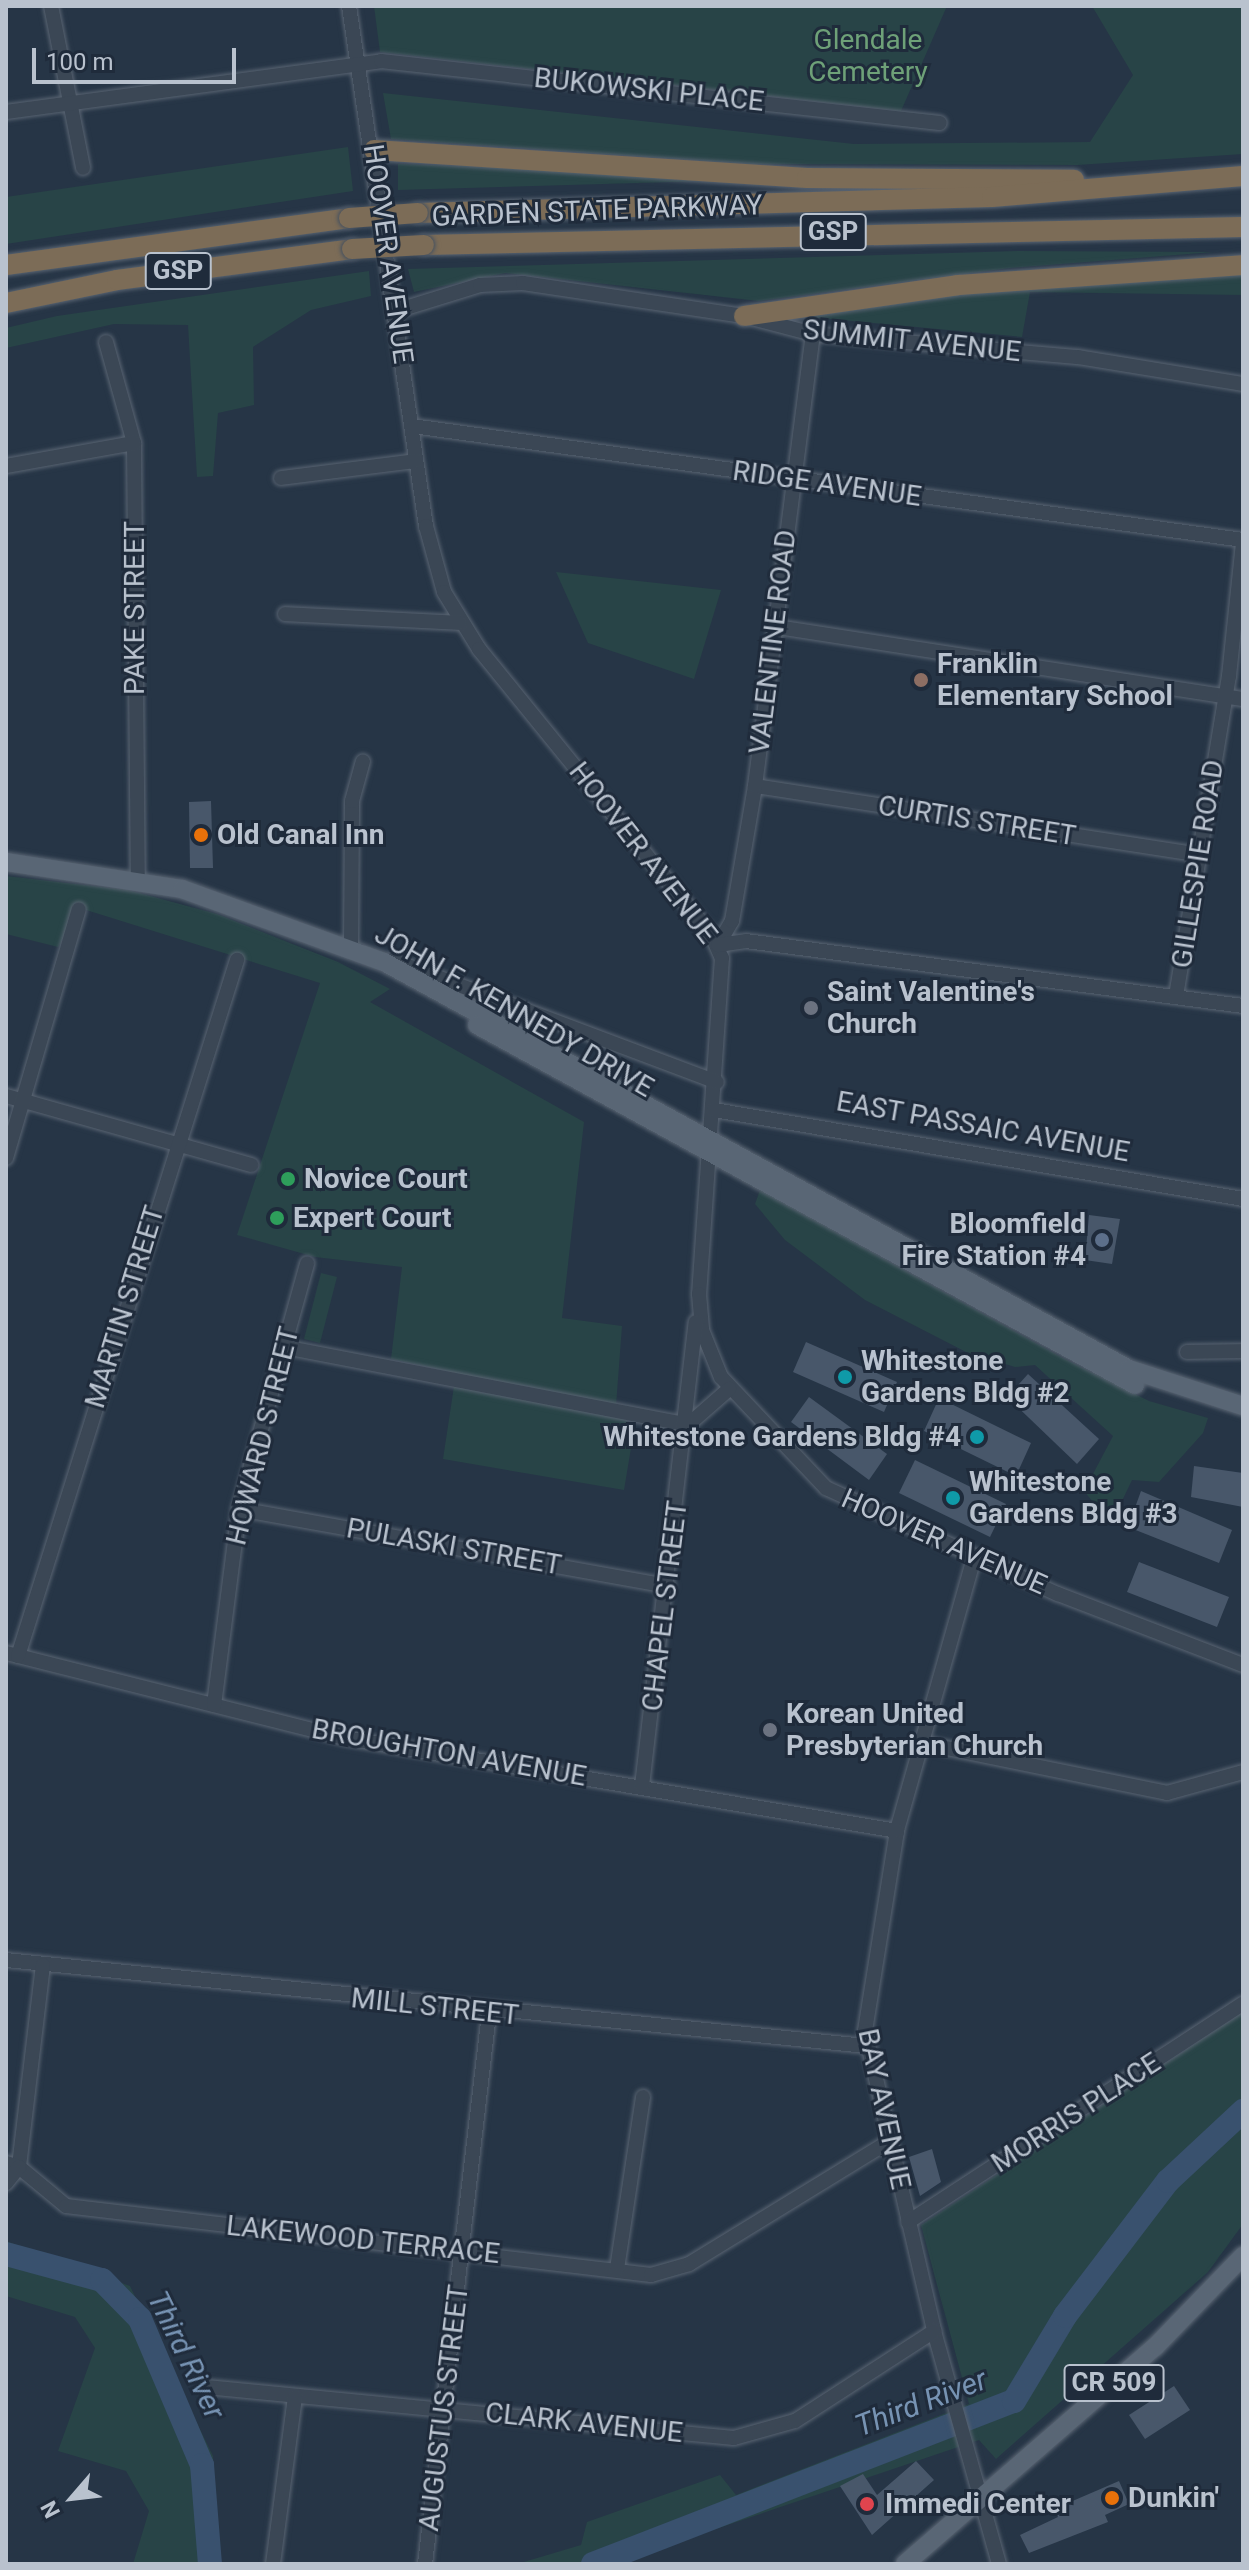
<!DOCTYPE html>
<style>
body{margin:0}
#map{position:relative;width:1249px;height:2570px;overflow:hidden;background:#263546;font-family:Roboto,sans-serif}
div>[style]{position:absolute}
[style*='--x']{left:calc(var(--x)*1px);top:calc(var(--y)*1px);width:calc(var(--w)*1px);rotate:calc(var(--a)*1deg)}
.green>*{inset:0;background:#284447}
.river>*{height:24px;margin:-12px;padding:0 12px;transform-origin:12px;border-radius:12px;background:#39516e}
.building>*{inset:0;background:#48576a}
.roads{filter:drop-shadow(0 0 2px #596472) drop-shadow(0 0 2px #596472)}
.minor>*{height:14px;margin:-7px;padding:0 7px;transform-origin:7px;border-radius:7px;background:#3b4755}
.major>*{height:18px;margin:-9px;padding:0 9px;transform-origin:9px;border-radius:9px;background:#596675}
.highway>*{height:20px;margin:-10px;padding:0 10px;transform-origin:10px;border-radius:10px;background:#7c6c57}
.bridges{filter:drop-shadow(0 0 2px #455160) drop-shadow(0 0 2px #455160)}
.highway-bridge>*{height:20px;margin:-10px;padding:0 10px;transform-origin:10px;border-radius:10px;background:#7c6c57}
.dots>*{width:22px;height:22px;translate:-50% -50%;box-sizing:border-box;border:4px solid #1f2b3b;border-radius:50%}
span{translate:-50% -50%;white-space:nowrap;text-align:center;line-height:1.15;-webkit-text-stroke:6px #1f2b3b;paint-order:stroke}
.shield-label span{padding:2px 6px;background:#1f2b3b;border:2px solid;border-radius:6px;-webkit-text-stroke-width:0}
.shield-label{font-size:26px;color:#b9c2ce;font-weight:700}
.park-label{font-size:28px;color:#6ea178}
.street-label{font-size:28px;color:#b9c2ce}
.poi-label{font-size:28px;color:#b9c2ce;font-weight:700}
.left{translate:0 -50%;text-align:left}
.right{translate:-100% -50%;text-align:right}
.water-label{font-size:30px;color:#7793b3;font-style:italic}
.frame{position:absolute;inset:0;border:8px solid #b9c2ce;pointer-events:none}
.north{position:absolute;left:32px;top:2458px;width:80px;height:80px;-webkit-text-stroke:6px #1f2b3b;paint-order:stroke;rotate:242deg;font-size:22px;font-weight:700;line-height:32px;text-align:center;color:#b9c2ce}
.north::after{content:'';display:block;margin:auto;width:28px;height:36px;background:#b9c2ce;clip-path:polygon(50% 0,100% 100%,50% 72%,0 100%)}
.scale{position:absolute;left:32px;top:48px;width:204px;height:36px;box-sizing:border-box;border:4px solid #b9c2ce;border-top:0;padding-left:10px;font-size:24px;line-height:28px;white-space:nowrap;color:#b9c2ce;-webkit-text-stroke:6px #1f2b3b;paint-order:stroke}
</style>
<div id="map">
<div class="green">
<div style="clip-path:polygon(374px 6px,947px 6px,901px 111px,380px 52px)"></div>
<div style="clip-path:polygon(1092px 6px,1243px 6px,1243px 154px,1077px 165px,751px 164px,391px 139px,383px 93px,854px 144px,1090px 142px,1133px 75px)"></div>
<div style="clip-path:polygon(348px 147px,353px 191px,6px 244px,6px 197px)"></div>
<div style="clip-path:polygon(398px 164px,567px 169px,707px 181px,398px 190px)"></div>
<div style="clip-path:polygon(1018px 251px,1214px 252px,1010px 268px,759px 301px,505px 273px,414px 292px,408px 269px)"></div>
<div style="clip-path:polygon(369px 271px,371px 296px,311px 310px,253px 347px,254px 405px,218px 413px,213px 476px,197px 477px,188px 325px,114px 324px,6px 348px,6px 328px,57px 316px)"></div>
<div style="clip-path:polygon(1243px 274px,1243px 295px,1030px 292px,1022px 337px,809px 317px,985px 288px)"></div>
<div style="clip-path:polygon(556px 572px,721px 590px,694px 679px,588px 643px)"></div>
<div style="clip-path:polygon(6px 876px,128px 890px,217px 914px,338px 962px,390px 989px,370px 1002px,584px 1122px,562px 1318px,622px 1326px,616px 1406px,634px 1430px,624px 1490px,443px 1459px,456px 1373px,391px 1359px,402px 1267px,315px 1257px,237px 1235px,320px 983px,83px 909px,58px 947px,6px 934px)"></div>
<div style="clip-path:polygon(760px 1190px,1063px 1358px,1149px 1401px,1208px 1418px,1203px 1433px,1159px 1482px,1132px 1480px,1111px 1524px,1084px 1491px,1113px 1436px,1035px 1365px,1015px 1367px,966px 1352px,865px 1300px,785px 1240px,755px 1204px)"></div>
<div style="clip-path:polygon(321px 1273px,337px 1277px,320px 1343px,304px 1339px)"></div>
<div style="clip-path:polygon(1243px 2012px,1243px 2224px,1208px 2272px,996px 2459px,979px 2440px,612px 2564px,517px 2564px,581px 2545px,587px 2522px,720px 2475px,736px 2495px,969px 2404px,921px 2225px)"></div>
<div style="clip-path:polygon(6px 2241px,130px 2286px,213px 2456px,219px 2564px,133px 2564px,149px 2511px,126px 2471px,58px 2451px,95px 2348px,75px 2317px,6px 2296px)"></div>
</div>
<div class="river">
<div style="--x:6;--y:2254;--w:99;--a:15.2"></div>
<div style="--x:102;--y:2280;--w:54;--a:45.7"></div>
<div style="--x:140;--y:2319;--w:159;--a:67"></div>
<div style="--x:202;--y:2465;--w:99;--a:85.4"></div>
<div style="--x:593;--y:2564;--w:451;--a:-21.2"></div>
<div style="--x:1014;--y:2401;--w:99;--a:-59"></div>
<div style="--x:1065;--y:2316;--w:170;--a:-52.7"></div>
<div style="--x:1168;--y:2181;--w:103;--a:-43"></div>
</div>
<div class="building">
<div style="clip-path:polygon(211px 801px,213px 868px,190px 868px,189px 802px)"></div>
<div style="clip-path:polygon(1089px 1215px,1120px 1219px,1112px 1264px,1085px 1260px)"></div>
<div style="clip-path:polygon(806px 1342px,897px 1382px,884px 1412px,793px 1372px)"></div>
<div style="clip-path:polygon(1028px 1374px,1099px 1439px,1077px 1464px,1007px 1397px)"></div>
<div style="clip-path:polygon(809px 1397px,887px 1454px,869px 1480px,791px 1422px)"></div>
<div style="clip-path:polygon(939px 1398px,1031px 1443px,1016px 1476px,924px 1431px)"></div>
<div style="clip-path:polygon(915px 1460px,1006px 1504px,990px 1537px,899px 1493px)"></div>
<div style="clip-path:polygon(1194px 1466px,1243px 1473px,1243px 1507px,1191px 1497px)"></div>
<div style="clip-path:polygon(1141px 1491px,1232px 1530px,1219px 1563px,1128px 1527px)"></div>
<div style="clip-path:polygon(1139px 1562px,1229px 1597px,1217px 1627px,1127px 1592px)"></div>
<div style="clip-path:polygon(932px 2149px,941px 2182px,920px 2196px,909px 2157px)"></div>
<div style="clip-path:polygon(1174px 2386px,1190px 2410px,1145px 2439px,1129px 2415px)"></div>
<div style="clip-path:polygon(916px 2461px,934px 2480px,872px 2535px,840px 2486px,863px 2474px,877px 2495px)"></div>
<div style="clip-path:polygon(1119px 2481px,1129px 2504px,1105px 2515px,1108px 2522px,1029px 2553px,1020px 2535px,1058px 2517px,1054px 2509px)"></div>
</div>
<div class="roads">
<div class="minor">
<div style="--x:51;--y:6;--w:165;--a:78.8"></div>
<div style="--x:349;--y:6;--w:526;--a:81.58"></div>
<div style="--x:426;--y:526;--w:68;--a:74.7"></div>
<div style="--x:444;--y:592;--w:67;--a:58.4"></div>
<div style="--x:479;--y:649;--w:370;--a:50.9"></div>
<div style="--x:712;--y:936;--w:24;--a:66"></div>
<div style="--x:722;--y:958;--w:337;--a:93.9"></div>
<div style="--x:699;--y:1294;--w:36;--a:85"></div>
<div style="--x:702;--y:1330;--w:51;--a:68"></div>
<div style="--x:721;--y:1377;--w:153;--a:46.6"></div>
<div style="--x:826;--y:1488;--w:255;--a:24.6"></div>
<div style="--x:1058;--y:1594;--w:198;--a:21"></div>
<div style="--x:6;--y:112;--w:378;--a:-7.7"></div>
<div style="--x:381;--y:61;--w:562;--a:6.33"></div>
<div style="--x:396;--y:311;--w:88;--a:-17.2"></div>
<div style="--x:480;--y:285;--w:43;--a:-2.7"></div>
<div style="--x:523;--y:283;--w:223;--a:8.5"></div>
<div style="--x:744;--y:316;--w:71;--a:14.6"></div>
<div style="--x:813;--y:334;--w:266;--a:5"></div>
<div style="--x:1078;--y:357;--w:167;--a:9.3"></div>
<div style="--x:106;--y:342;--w:105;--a:74.5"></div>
<div style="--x:134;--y:443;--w:436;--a:89.5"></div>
<div style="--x:412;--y:426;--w:839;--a:7.81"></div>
<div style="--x:6;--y:466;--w:130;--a:-10.2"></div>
<div style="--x:281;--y:478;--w:136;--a:-7.2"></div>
<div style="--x:285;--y:614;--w:175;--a:2.9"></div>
<div style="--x:777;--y:627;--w:472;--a:8.8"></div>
<div style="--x:755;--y:786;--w:450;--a:8.8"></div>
<div style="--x:718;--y:945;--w:28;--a:-60"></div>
<div style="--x:732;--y:921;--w:137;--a:-80.3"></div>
<div style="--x:755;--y:786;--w:456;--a:-82.7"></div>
<div style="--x:718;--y:945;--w:28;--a:-8"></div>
<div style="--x:746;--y:941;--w:501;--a:7.45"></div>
<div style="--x:360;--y:951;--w:9;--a:-167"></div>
<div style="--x:351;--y:949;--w:148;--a:-89.6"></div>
<div style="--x:352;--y:801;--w:41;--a:-74.6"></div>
<div style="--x:392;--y:960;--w:347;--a:20.6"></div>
<div style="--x:1176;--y:996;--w:324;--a:-80.6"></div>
<div style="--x:1229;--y:676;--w:135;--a:-84"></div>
<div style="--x:6;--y:1096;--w:255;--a:15.7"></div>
<div style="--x:714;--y:1110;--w:536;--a:9.55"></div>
<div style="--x:6;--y:1158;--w:259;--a:-73.7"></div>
<div style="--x:284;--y:1347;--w:411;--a:10.9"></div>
<div style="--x:688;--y:1425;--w:55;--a:-41.3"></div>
<div style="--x:1187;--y:1352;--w:56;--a:-1"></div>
<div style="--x:239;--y:1509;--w:436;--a:10.2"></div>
<div style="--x:974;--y:1558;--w:284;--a:105.8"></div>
<div style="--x:897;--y:1831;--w:203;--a:99.1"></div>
<div style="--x:865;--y:2031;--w:308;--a:77"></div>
<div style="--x:934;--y:2331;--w:242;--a:74.4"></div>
<div style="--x:6;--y:1653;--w:349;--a:14.1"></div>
<div style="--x:345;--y:1738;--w:560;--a:9.56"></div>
<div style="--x:18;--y:1656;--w:730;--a:-72.53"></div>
<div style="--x:214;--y:1705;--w:198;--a:-82.7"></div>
<div style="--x:239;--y:1509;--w:255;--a:-74.5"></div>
<div style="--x:922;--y:1743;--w:250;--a:11.5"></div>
<div style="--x:1167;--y:1793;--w:79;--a:-15.4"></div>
<div style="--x:642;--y:1786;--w:467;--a:-83.4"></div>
<div style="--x:6;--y:1960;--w:864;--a:5.71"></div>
<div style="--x:43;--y:1965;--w:203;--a:96.8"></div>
<div style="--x:19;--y:2167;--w:61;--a:39.7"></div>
<div style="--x:66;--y:2206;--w:589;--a:6.73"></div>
<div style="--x:651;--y:2275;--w:40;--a:-16"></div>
<div style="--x:689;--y:2264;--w:233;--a:-31.5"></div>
<div style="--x:6;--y:2163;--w:14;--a:17"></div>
<div style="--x:19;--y:2167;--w:21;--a:129"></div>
<div style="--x:908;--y:2222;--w:400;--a:-33.1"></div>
<div style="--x:617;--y:2269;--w:174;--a:-81.4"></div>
<div style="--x:206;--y:2387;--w:530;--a:5.52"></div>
<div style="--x:734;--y:2438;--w:63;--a:-15.6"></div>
<div style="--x:795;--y:2421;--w:166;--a:-32.9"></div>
<div style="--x:273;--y:2564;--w:169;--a:-82.5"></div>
<div style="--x:425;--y:2564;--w:555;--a:-83.37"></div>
</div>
<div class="major">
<div style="--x:6;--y:862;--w:178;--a:8.7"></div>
<div style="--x:182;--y:889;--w:215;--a:19.9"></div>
<div style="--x:384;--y:962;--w:849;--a:28.65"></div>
<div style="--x:1129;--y:1369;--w:120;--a:18"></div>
<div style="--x:477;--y:1025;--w:750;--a:28.68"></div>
<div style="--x:905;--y:2564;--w:331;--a:-41"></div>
<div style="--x:1155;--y:2347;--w:127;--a:-46"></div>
</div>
<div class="highway">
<div style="--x:374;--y:150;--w:434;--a:3.7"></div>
<div style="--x:807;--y:178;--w:267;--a:0.4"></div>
<div style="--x:418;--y:213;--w:574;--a:-1.6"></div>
<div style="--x:992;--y:197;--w:252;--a:-4.8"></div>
<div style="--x:424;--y:245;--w:819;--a:-1.26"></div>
<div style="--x:6;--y:265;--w:346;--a:-7.8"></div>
<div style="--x:6;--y:303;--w:113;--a:-11.7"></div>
<div style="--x:117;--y:280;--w:237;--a:-7.5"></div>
<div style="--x:744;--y:316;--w:216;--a:-8.2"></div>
<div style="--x:958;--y:285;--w:286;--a:-4"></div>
</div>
</div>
<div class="bridges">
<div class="highway-bridge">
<div style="--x:349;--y:218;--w:69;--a:-4.1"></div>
<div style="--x:352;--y:249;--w:72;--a:-3.2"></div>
</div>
</div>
<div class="dots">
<div style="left:921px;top:680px;background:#8d6e63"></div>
<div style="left:201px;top:835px;background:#e8710a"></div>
<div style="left:811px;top:1008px;background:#6b7280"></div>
<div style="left:288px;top:1179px;background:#2e9e5b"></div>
<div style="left:277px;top:1218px;background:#2e9e5b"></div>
<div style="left:1102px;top:1240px;background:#5c6f8a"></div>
<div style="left:845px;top:1377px;background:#0f9aa8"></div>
<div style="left:977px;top:1437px;background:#0f9aa8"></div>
<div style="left:953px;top:1498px;background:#0f9aa8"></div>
<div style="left:770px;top:1730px;background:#6b7280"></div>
<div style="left:1112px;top:2498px;background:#e8710a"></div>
<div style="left:867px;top:2504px;background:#e0444e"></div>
</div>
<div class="shield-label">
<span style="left:833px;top:232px">GSP</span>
<span style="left:178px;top:271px">GSP</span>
<span style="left:1114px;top:2383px">CR 509</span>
</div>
<div class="park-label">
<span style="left:868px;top:56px">Glendale<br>Cemetery</span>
</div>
<div class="street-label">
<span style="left:649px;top:90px;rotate:6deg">BUKOWSKI PLACE</span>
<span style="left:597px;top:211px;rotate:-2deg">GARDEN STATE PARKWAY</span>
<span style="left:388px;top:254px;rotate:82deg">HOOVER AVENUE</span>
<span style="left:912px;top:341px;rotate:6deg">SUMMIT AVENUE</span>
<span style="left:827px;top:484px;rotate:8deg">RIDGE AVENUE</span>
<span style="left:135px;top:608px;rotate:-90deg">PAKE STREET</span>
<span style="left:773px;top:642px;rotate:-83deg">VALENTINE ROAD</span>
<span style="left:977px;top:821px;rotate:9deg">CURTIS STREET</span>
<span style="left:643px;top:853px;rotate:52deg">HOOVER AVENUE</span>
<span style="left:1198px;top:864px;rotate:-81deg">GILLESPIE ROAD</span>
<span style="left:514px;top:1011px;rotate:30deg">JOHN F. KENNEDY DRIVE</span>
<span style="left:983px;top:1127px;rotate:10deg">EAST PASSAIC AVENUE</span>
<span style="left:125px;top:1307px;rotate:-73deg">MARTIN STREET</span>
<span style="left:263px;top:1436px;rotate:-76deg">HOWARD STREET</span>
<span style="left:944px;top:1542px;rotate:24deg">HOOVER AVENUE</span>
<span style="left:454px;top:1547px;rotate:10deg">PULASKI STREET</span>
<span style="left:665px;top:1606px;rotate:-83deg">CHAPEL STREET</span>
<span style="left:449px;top:1753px;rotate:10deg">BROUGHTON AVENUE</span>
<span style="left:435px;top:2007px;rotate:6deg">MILL STREET</span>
<span style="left:884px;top:2109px;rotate:78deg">BAY AVENUE</span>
<span style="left:1076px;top:2113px;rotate:-33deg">MORRIS PLACE</span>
<span style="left:363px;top:2240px;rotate:6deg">LAKEWOOD TERRACE</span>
<span style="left:444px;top:2408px;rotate:-83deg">AUGUSTUS STREET</span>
<span style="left:584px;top:2423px;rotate:6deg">CLARK AVENUE</span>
</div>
<div class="poi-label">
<span class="left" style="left:937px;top:680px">Franklin<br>Elementary School</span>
<span class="left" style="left:217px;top:835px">Old Canal Inn</span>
<span class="left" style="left:827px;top:1008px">Saint Valentine's<br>Church</span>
<span class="left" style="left:304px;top:1179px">Novice Court</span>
<span class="left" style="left:293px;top:1218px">Expert Court</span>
<span class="right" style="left:1086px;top:1240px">Bloomfield<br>Fire Station #4</span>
<span class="left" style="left:861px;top:1377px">Whitestone<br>Gardens Bldg #2</span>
<span class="right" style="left:961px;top:1437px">Whitestone Gardens Bldg #4</span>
<span class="left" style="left:969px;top:1498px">Whitestone<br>Gardens Bldg #3</span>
<span class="left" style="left:786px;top:1730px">Korean United<br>Presbyterian Church</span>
<span class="left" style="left:1128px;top:2498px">Dunkin'</span>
<span class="left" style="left:885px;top:2504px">Immedi Center</span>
</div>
<div class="water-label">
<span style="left:186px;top:2355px;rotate:64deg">Third River</span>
<span style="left:921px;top:2403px;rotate:-21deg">Third River</span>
</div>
<div class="frame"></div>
<div class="north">N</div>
<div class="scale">100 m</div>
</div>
